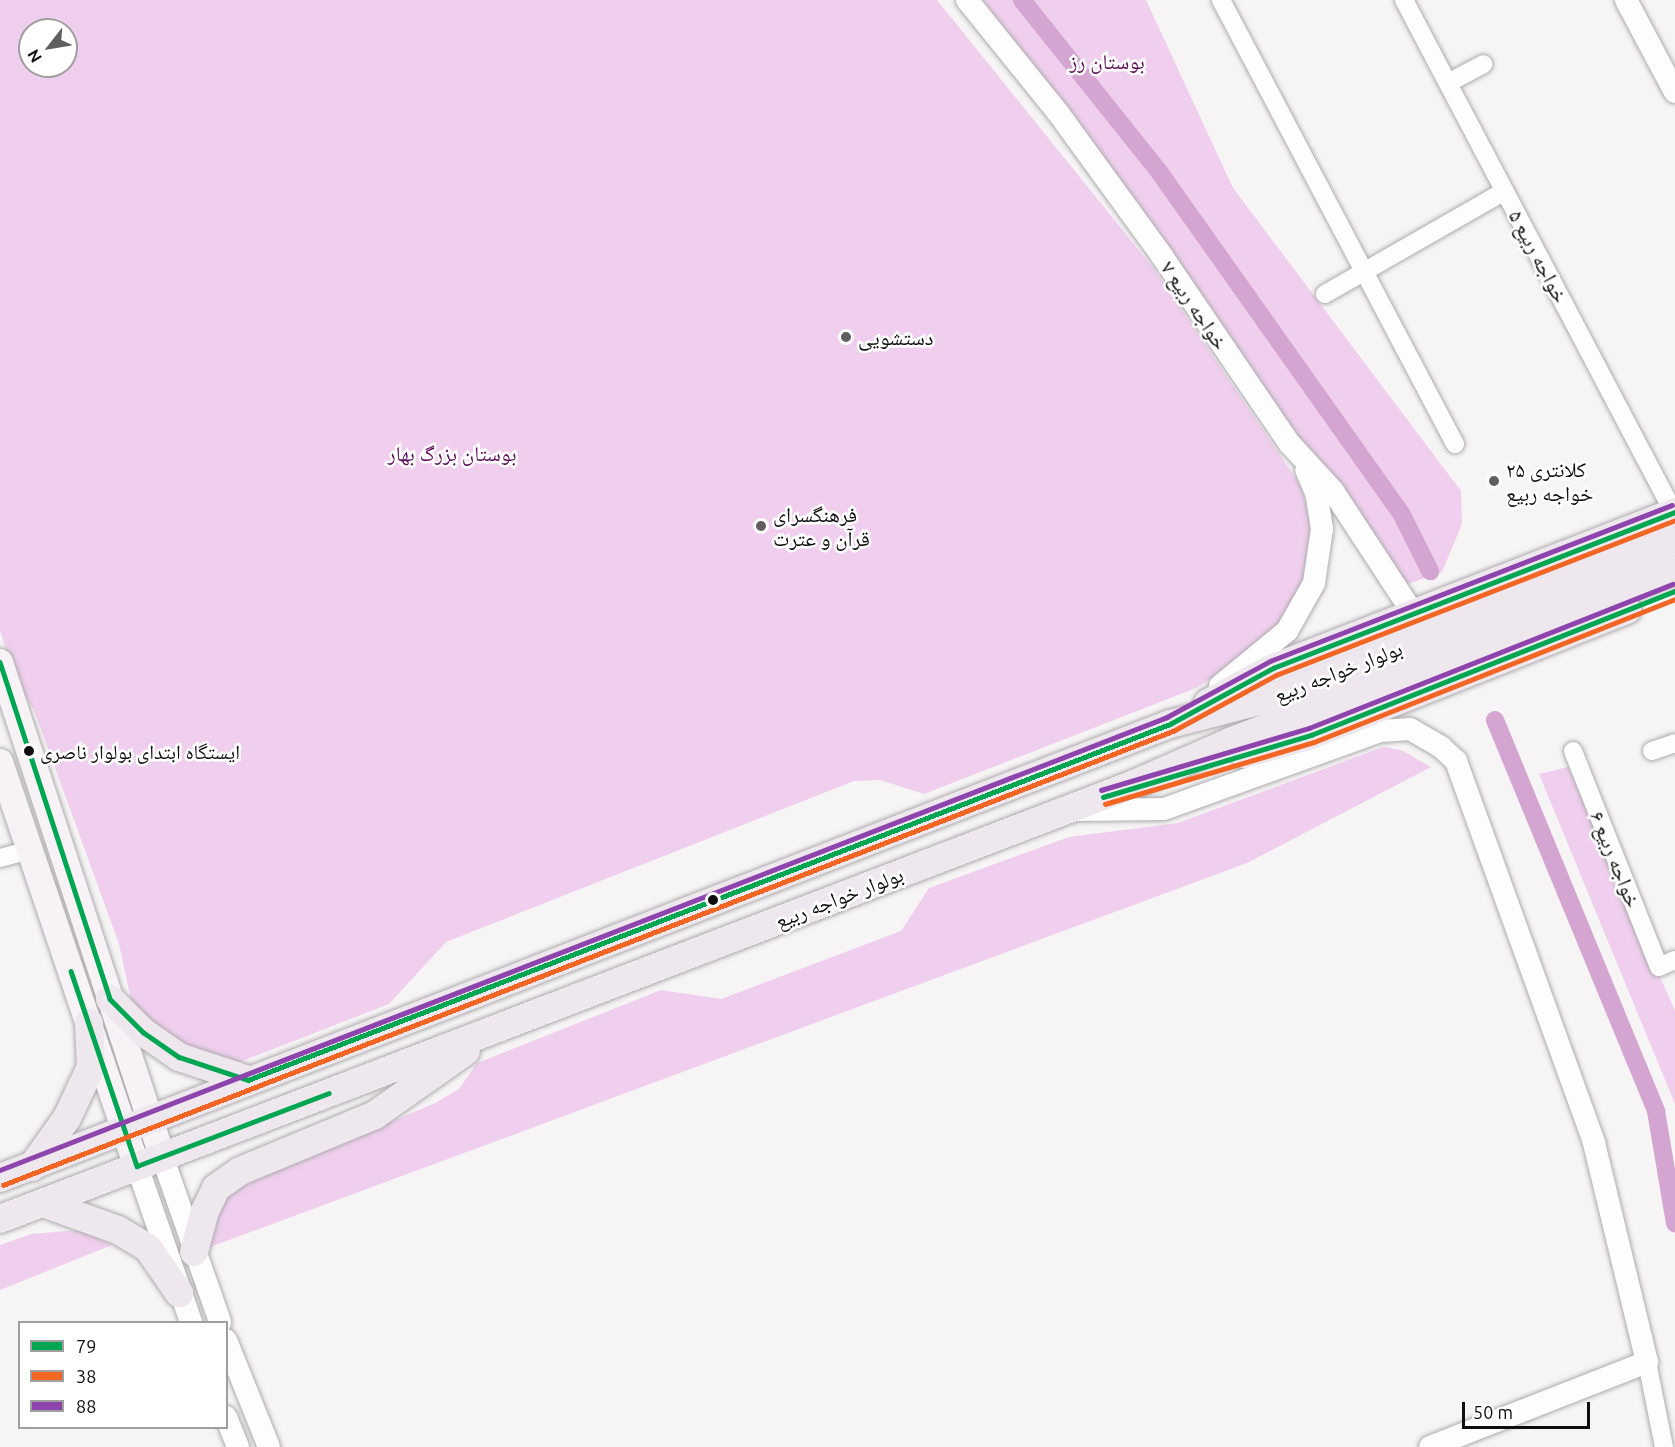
<!DOCTYPE html>
<meta charset="utf-8">
<style>
body{margin:0}
#map{position:relative;width:1675px;height:1447px;overflow:hidden;background:#f6f4f5;font-family:Ubuntu,"Noto Naskh Arabic",sans-serif}
div>[style]{position:absolute}
[style*='--x']{left:calc(var(--x)*1px);top:calc(var(--y)*1px);width:calc(var(--w)*1px);rotate:calc(var(--a)*1deg)}
.green>*{inset:0;background:#f0cfee}
.canal>*{height:18px;margin:-9px;padding:0 9px;transform-origin:9px;border-radius:9px;background:#d3a5d0}
.roads{filter:drop-shadow(0 0 2px #aeacae) drop-shadow(0 0 2px #aeacae)}
.minor>*{height:18px;margin:-9px;padding:0 9px;transform-origin:9px;border-radius:9px;background:#fefdfe}
.tertiary>*{height:22px;margin:-11px;padding:0 11px;transform-origin:11px;border-radius:11px;background:#fefdfe}
.secondary>*{height:26px;margin:-13px;padding:0 13px;transform-origin:13px;border-radius:13px;background:#f6f2f6}
.primary>*{height:28px;margin:-14px;padding:0 14px;transform-origin:14px;border-radius:14px;background:#eee8ee}
.bus-1>*{height:4.5px;margin:-2.25px;padding:0 2.25px;transform-origin:2.25px;border-radius:2.25px;background:#00a651}
.bus-2>*{height:4.5px;margin:-2.25px;padding:0 2.25px;transform-origin:2.25px;border-radius:2.25px;background:#f26522}
.bus-3>*{height:4.5px;margin:-2.25px;padding:0 2.25px;transform-origin:2.25px;border-radius:2.25px;background:#8e44ad}
.dots>*{width:16px;height:16px;translate:-50% -50%;box-sizing:border-box;border:3px solid #fff;border-radius:50%}
span{translate:-50% -50%;white-space:nowrap;text-align:center;line-height:1.15;-webkit-text-stroke:5px #fff;paint-order:stroke}
.bus-label{font-size:20px;color:#100e10}
.left{translate:0 -50%;text-align:left}
.park-label{font-size:21px;color:#5d0c5c}
.street-label{font-size:21px;color:#100e10}
.poi-label{font-size:21px;color:#100e10}
.legend{position:absolute;left:18px;top:1321px;width:210px;height:108px;box-sizing:border-box;background:#fff;border:2px solid #9f9f9f;margin:0;padding:8px 10px;list-style:none;font-size:18px;color:#100e10}
.legend li{display:flex;align-items:center;gap:12px;height:30px}
.legend b{width:30px;border:2px solid #9f9f9f}
.north{position:absolute;left:18px;top:18px;width:60px;height:60px;box-sizing:border-box;background:#fff;border:2px solid #9f9f9f;border-radius:50%;rotate:239deg;font-size:16px;font-weight:700;line-height:24px;text-align:center;color:#100e10}
.north::after{content:'';display:block;margin:auto;width:21px;height:27px;background:#605e60;clip-path:polygon(50% 0,100% 100%,50% 72%,0 100%)}
.scale{position:absolute;left:1462px;top:1402px;width:128px;height:27px;box-sizing:border-box;border:3px solid #100e10;border-top:0;padding-left:8px;font-size:18px;line-height:21px;white-space:nowrap;color:#100e10;-webkit-text-stroke:4px #fff;paint-order:stroke}
</style>
<div id="map">
<div class="green">
<div style="clip-path:polygon(evenodd,0 0,937px 0,1154px 269px,1301px 486px,1314px 536px,1309px 581px,1277px 627px,1244px 658px,1196px 688px,924px 794px,880px 780px,854px 781px,446px 942px,389px 1004px,240px 1062px,213px 1063px,133px 1009px,119px 944px,34px 710px,17px 683px,0 631px,0 0,30px 30px,66px 30px,66px 66px,30px 66px,30px 30px)"></div>
<div style="clip-path:polygon(983px 0,1146px 0,1233px 188px,1461px 491px,1462px 524px,1442px 572px,1408px 584px,1389px 582px,1067px 109px)"></div>
<div style="clip-path:polygon(1383px 747px,1401px 750px,1431px 767px,1247px 863px,210px 1247px,217px 1217px,230px 1191px,435px 1103px,459px 1089px,477px 1063px,661px 990px,721px 999px,901px 931px,929px 888px,1069px 837px,1178px 823px)"></div>
<div style="clip-path:polygon(1568px 767px,1675px 1011px,1675px 1104px,1539px 774px)"></div>
<div style="clip-path:polygon(79px 1230px,112px 1245px,0 1290px,0 1245px,31px 1234px)"></div>
</div>
<div class="canal">
<div style="--x:1022;--y:0;--w:221;--a:51.4"></div>
<div style="--x:1160;--y:173;--w:419;--a:54.7"></div>
<div style="--x:1402;--y:515;--w:63;--a:63.4"></div>
<div style="--x:1495;--y:720;--w:423;--a:67.6"></div>
<div style="--x:1656;--y:1111;--w:114;--a:80.4"></div>
</div>
<div class="roads">
<div class="minor">
<div style="--x:1221;--y:0;--w:502;--a:62.21"></div>
<div style="--x:1404;--y:0;--w:580;--a:62.24"></div>
<div style="--x:1448;--y:83;--w:40;--a:-28"></div>
<div style="--x:1325;--y:294;--w:207;--a:-29.8"></div>
<div style="--x:1573;--y:751;--w:232;--a:68.3"></div>
<div style="--x:1659;--y:967;--w:17;--a:-24"></div>
<div style="--x:1652;--y:751;--w:24;--a:-19"></div>
<div style="--x:0;--y:858;--w:30;--a:-15"></div>
<div style="--x:1647;--y:1362;--w:87;--a:78.7"></div>
</div>
<div class="tertiary">
<div style="--x:967;--y:0;--w:146;--a:51.1"></div>
<div style="--x:1059;--y:114;--w:175;--a:54"></div>
<div style="--x:1162;--y:256;--w:227;--a:55.8"></div>
<div style="--x:1290;--y:444;--w:64;--a:47.5"></div>
<div style="--x:1333;--y:491;--w:148;--a:56.8"></div>
<div style="--x:1626;--y:0;--w:104;--a:62"></div>
<div style="--x:1220;--y:686;--w:87;--a:-39.4"></div>
<div style="--x:1287;--y:631;--w:55;--a:-60.6"></div>
<div style="--x:1314;--y:583;--w:55;--a:-81.6"></div>
<div style="--x:1322;--y:529;--w:36;--a:-99"></div>
<div style="--x:1316;--y:493;--w:25;--a:-113"></div>
<div style="--x:1077;--y:810;--w:87;--a:-0.7"></div>
<div style="--x:1164;--y:809;--w:231;--a:-19.8"></div>
<div style="--x:1381;--y:731;--w:29;--a:-4"></div>
<div style="--x:1410;--y:729;--w:36;--a:30"></div>
<div style="--x:1441;--y:747;--w:21;--a:43"></div>
<div style="--x:1456;--y:761;--w:406;--a:70.1"></div>
<div style="--x:1594;--y:1143;--w:225;--a:76.4"></div>
<div style="--x:1647;--y:1362;--w:233;--a:158.6"></div>
<div style="--x:162;--y:1156;--w:176;--a:70.7"></div>
<div style="--x:137;--y:1166;--w:165;--a:70.9"></div>
<div style="--x:226;--y:1340;--w:115;--a:68.1"></div>
<div style="--x:226;--y:1417;--w:32;--a:68"></div>
</div>
<div class="secondary">
<div style="--x:0;--y:662;--w:520;--a:71.84"></div>
<div style="--x:0;--y:762;--w:427;--a:71.3"></div>
</div>
<div class="primary">
<div style="--x:1208;--y:703;--w:74;--a:-28.3"></div>
<div style="--x:1273;--y:668;--w:431;--a:-21.2"></div>
<div style="--x:1244;--y:754;--w:70;--a:-15.8"></div>
<div style="--x:1311;--y:735;--w:340;--a:-21.6"></div>
<div style="--x:110;--y:999;--w:47;--a:45"></div>
<div style="--x:143;--y:1032;--w:44;--a:34.8"></div>
<div style="--x:179;--y:1057;--w:73;--a:18.4"></div>
<div style="--x:32;--y:1167;--w:60;--a:-54.5"></div>
<div style="--x:67;--y:1118;--w:56;--a:-64.8"></div>
<div style="--x:91;--y:1067;--w:44;--a:-92.6"></div>
<div style="--x:0;--y:1178;--w:1255;--a:-21.21"></div>
<div style="--x:1170;--y:724;--w:112;--a:-14.5"></div>
<div style="--x:1278;--y:696;--w:426;--a:-21.3"></div>
<div style="--x:43;--y:1203;--w:80;--a:19.8"></div>
<div style="--x:118;--y:1230;--w:35;--a:31"></div>
<div style="--x:148;--y:1248;--w:55;--a:55.4"></div>
<div style="--x:0;--y:1219;--w:1212;--a:-20.98"></div>
<div style="--x:1132;--y:785;--w:109;--a:-23.7"></div>
<div style="--x:1232;--y:741;--w:475;--a:-21.1"></div>
<div style="--x:194;--y:1252;--w:42;--a:-75"></div>
<div style="--x:205;--y:1211;--w:25;--a:-64"></div>
<div style="--x:216;--y:1188;--w:29;--a:-35"></div>
<div style="--x:240;--y:1171;--w:146;--a:-22.5"></div>
<div style="--x:375;--y:1115;--w:111;--a:-35.1"></div>
</div>
</div>
<div class="bus-1">
<div style="--x:0;--y:662;--w:354;--a:71.9"></div>
<div style="--x:110;--y:999;--w:47;--a:45"></div>
<div style="--x:143;--y:1032;--w:44;--a:34.8"></div>
<div style="--x:179;--y:1057;--w:73;--a:18.4"></div>
<div style="--x:248;--y:1080;--w:988;--a:-21.11"></div>
<div style="--x:1170;--y:724;--w:117;--a:-28.5"></div>
<div style="--x:1273;--y:668;--w:431;--a:-21.2"></div>
<div style="--x:1103;--y:797;--w:217;--a:-16.6"></div>
<div style="--x:1311;--y:735;--w:391;--a:-21.6"></div>
<div style="--x:71;--y:971;--w:206;--a:71.3"></div>
<div style="--x:137;--y:1166;--w:205;--a:-20.8"></div>
</div>
<div class="bus-2">
<div style="--x:1105;--y:804;--w:218;--a:-16.5"></div>
<div style="--x:1314;--y:742;--w:388;--a:-21.6"></div>
<div style="--x:3;--y:1185;--w:1255;--a:-21.21"></div>
<div style="--x:1173;--y:731;--w:117;--a:-28.5"></div>
<div style="--x:1276;--y:675;--w:428;--a:-21.2"></div>
</div>
<div class="bus-3">
<div style="--x:1101;--y:790;--w:217;--a:-16.6"></div>
<div style="--x:1309;--y:728;--w:391;--a:-21.6"></div>
<div style="--x:0;--y:1170;--w:1252;--a:-21.21"></div>
<div style="--x:1167;--y:717;--w:117;--a:-28.5"></div>
<div style="--x:1270;--y:661;--w:431;--a:-21.2"></div>
</div>
<div class="dots">
<div style="left:846px;top:337px;background:#605e60"></div>
<div style="left:1494px;top:481px;background:#605e60"></div>
<div style="left:761px;top:526px;background:#605e60"></div>
<div style="left:29px;top:751px;background:#100e10"></div>
<div style="left:713px;top:900px;background:#100e10"></div>
</div>
<div class="bus-label">
<span class="left" style="left:40px;top:751px">ایستگاه ابتدای بولوار ناصری</span>
</div>
<div class="park-label">
<span style="left:1107px;top:61px">بوستان رز</span>
<span style="left:452px;top:453px">بوستان بزرگ بهار</span>
</div>
<div class="street-label">
<span style="left:1539px;top:256px;rotate:62deg">خواجه ربیع ۵</span>
<span style="left:1195px;top:305px;rotate:56deg">خواجه ربیع ۷</span>
<span style="left:1338px;top:671px;rotate:-21deg">بولوار خواجه ربیع</span>
<span style="left:1616px;top:859px;rotate:68deg">خواجه ربیع ۶</span>
<span style="left:839px;top:897px;rotate:-21deg">بولوار خواجه ربیع</span>
</div>
<div class="poi-label">
<span class="left" style="left:858px;top:337px">دستشویی</span>
<span class="left" style="left:1506px;top:481px">کلانتری ٢۵<br>خواجه ربیع</span>
<span class="left" style="left:773px;top:526px">فرهنگسرای<br>قرآن و عترت</span>
</div>
<ul class="legend">
<li><b style="height:8px;background:#00a651"></b>79</li>
<li><b style="height:8px;background:#f26522"></b>38</li>
<li><b style="height:8px;background:#8e44ad"></b>88</li>
</ul>
<div class="north">N</div>
<div class="scale">50 m</div>
</div>
